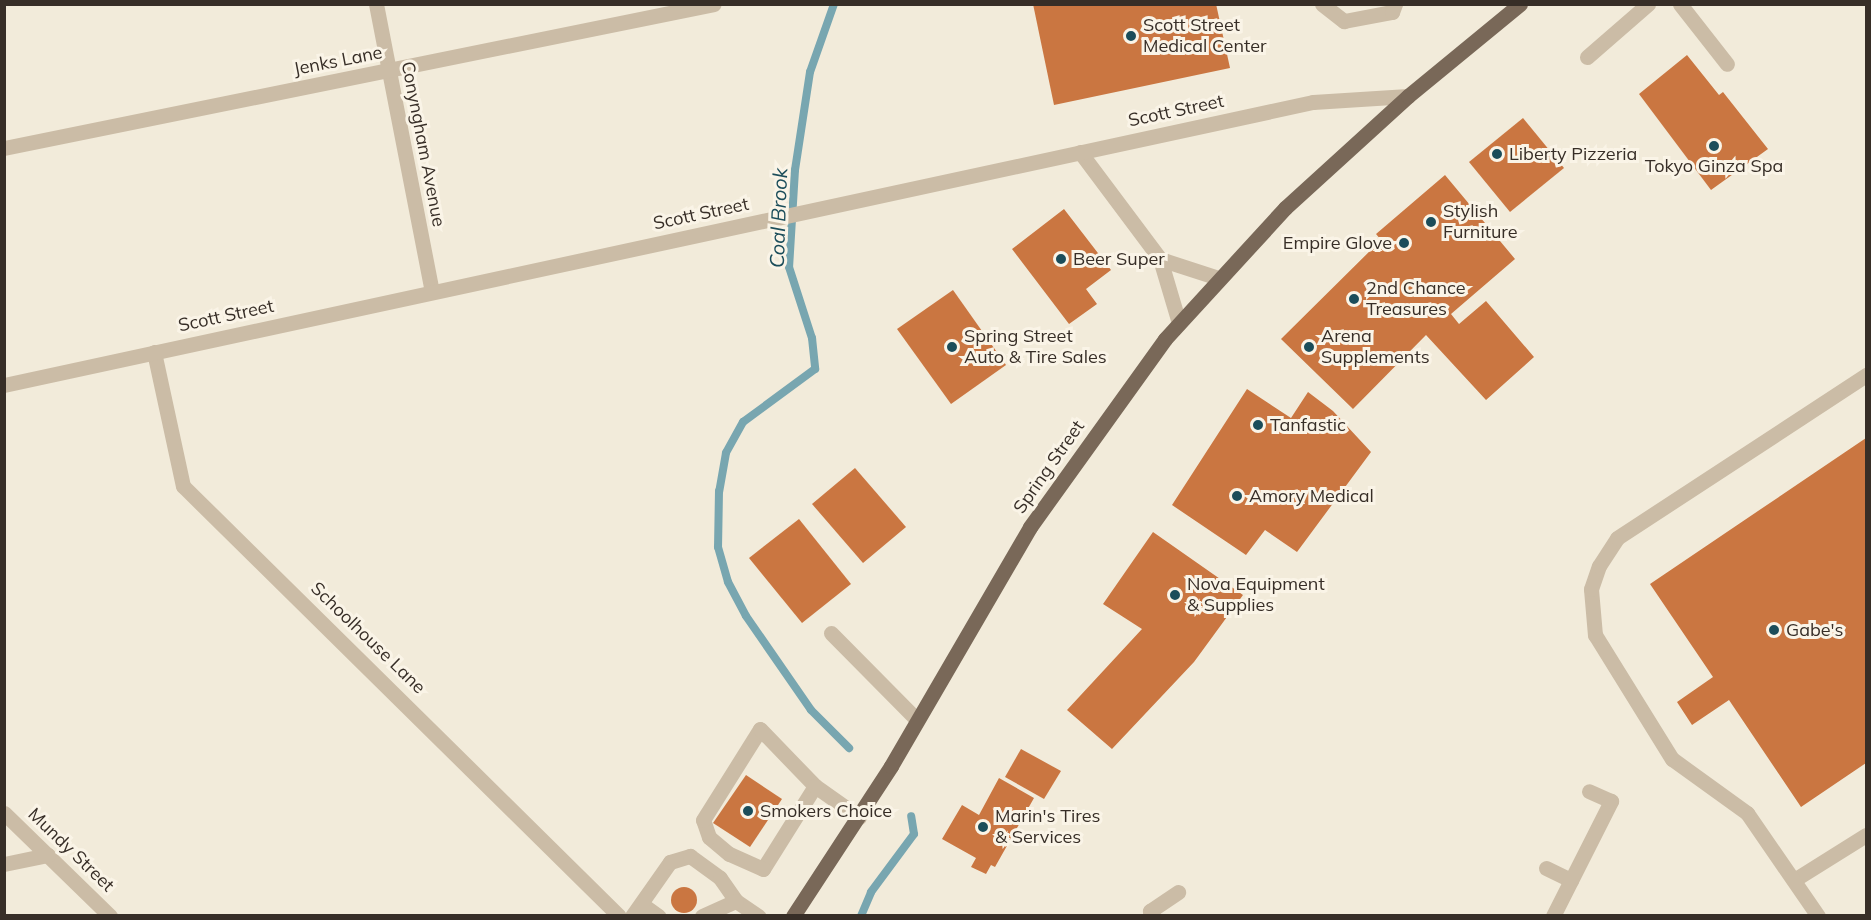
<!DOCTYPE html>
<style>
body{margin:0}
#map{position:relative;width:1871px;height:920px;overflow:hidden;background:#f2ebda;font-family:Mulish,sans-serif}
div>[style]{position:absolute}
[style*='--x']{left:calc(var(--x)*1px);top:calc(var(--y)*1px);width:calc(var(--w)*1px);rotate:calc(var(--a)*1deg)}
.stream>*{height:8px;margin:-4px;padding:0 4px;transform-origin:4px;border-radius:4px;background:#78a6b0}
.building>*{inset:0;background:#ca7641}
.round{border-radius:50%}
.minor>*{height:15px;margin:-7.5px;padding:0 7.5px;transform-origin:7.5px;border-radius:7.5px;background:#cbbca6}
.major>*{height:15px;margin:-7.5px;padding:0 7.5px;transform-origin:7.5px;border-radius:7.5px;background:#796858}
.dots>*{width:16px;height:16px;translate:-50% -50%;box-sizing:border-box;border:3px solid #faf4e7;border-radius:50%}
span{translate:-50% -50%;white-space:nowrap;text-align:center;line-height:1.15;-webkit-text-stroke:6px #faf4e7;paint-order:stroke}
.poi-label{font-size:18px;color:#372e27}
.left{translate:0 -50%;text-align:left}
.right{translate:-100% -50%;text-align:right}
.street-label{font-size:18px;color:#372e27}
.water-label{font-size:20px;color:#1b4d5a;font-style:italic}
.frame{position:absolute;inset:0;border:6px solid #372e27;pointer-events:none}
</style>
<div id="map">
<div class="stream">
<div style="--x:834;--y:4;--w:72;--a:109.4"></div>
<div style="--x:810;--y:72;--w:99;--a:98.7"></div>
<div style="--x:795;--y:170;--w:97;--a:93.5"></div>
<div style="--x:789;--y:267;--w:75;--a:72.1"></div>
<div style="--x:812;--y:338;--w:31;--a:84"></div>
<div style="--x:815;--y:369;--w:89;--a:143.6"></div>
<div style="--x:743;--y:422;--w:35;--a:119"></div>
<div style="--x:726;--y:453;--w:39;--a:100"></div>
<div style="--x:719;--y:491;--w:56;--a:91"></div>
<div style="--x:718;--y:547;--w:36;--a:74"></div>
<div style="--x:728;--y:582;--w:38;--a:62"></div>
<div style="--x:746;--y:616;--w:114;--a:55.3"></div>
<div style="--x:811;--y:710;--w:54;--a:45"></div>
<div style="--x:861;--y:916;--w:26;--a:-67"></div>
<div style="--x:871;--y:892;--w:72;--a:-53.4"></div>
<div style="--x:914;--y:834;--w:18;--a:-99"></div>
</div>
<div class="building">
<div style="clip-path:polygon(1033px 4px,1216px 4px,1230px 68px,1054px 105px)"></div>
<div style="clip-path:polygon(1687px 55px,1719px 95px,1723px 92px,1768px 149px,1711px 190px,1639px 94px)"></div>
<div style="clip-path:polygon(1523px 118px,1564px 168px,1510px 212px,1469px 162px)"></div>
<div style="clip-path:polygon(1445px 175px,1515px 259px,1451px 314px,1459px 324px,1486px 301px,1534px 357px,1486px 400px,1426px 335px,1353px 409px,1281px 339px,1381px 240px,1376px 234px)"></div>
<div style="clip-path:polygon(1064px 209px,1111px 270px,1086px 289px,1097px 304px,1069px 324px,1012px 249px)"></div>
<div style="clip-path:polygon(953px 290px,1006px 365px,951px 404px,897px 329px)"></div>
<div style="clip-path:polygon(1247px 389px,1291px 418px,1308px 392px,1333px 411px,1371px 452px,1297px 552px,1265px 530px,1246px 555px,1172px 505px)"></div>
<div style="clip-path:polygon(1866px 438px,1866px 763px,1801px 807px,1729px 700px,1692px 725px,1677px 702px,1713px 677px,1650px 584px)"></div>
<div style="clip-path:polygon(855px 468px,906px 527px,863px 563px,812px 504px)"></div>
<div style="clip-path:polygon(799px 519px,851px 584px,802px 623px,749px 558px)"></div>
<div style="clip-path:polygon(1153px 532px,1243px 595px,1194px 662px,1112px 749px,1067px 710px,1142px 629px,1103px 604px)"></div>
<div style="clip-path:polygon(1021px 749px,1061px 771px,1044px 799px,1005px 777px)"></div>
<div style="clip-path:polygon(746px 775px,782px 799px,750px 847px,713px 823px)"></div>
<div style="clip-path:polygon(999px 778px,1034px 798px,995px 867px,991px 865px,986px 874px,971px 867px,976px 858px,942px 839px,962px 805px,979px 815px)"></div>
<div class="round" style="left:671px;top:887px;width:26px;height:26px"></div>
</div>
<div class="minor">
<div style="--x:376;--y:4;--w:292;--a:79"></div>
<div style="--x:1322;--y:4;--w:28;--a:38"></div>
<div style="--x:1344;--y:21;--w:49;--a:-10.6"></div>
<div style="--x:1392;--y:12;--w:9;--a:-69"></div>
<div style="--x:1680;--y:4;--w:76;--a:51.9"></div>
<div style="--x:1587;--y:57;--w:81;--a:-41"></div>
<div style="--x:4;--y:148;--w:724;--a:-11.47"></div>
<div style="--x:1080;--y:152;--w:134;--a:53.2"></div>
<div style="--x:1160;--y:259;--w:67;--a:73.5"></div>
<div style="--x:1160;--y:259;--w:61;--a:18.1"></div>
<div style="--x:154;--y:352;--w:137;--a:77.8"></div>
<div style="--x:183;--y:486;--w:612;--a:44.6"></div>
<div style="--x:4;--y:385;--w:1339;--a:-12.2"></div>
<div style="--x:1313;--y:102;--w:95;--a:-3.6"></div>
<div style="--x:831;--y:633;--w:122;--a:45.3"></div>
<div style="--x:815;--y:786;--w:98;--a:122.1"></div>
<div style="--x:763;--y:869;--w:37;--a:-156"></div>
<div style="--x:729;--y:854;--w:26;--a:-140"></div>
<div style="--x:709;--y:837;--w:18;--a:-109"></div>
<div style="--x:703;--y:820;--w:107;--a:-57.9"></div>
<div style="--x:760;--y:729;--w:79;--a:46"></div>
<div style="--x:815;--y:786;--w:54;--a:35.2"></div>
<div style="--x:4;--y:813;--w:148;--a:44.2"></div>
<div style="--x:4;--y:864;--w:45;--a:-11.6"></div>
<div style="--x:1546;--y:868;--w:28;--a:26"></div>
<div style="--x:1794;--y:880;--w:85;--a:-32"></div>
<div style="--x:643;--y:905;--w:19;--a:36"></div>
<div style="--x:632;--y:916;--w:66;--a:-54.9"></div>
<div style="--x:670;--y:862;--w:21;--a:-17"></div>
<div style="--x:690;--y:856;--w:37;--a:36"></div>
<div style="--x:720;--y:878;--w:28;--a:55"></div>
<div style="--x:736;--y:901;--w:27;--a:34"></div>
<div style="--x:702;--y:916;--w:37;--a:-24"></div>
<div style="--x:1153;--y:916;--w:6;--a:-121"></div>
<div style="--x:1150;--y:911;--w:34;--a:-34"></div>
<div style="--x:1553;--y:916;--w:129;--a:-63.2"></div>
<div style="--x:1611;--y:801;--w:24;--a:-156"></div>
<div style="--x:1818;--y:916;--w:125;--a:-124.6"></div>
<div style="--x:1747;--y:813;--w:92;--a:-144.2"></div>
<div style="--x:1672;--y:759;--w:146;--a:-121.8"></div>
<div style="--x:1595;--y:635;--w:46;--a:-95"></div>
<div style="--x:1591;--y:589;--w:24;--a:-71"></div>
<div style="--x:1599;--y:566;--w:33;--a:-57"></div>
<div style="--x:1617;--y:538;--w:298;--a:-33.2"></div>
</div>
<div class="major">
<div style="--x:793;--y:916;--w:179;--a:-56.8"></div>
<div style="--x:891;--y:766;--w:276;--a:-59.8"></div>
<div style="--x:1030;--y:527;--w:231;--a:-54.3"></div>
<div style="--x:1165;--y:339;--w:178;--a:-47.5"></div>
<div style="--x:1285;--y:208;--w:166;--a:-42.3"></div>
<div style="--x:1408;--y:96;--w:145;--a:-39.4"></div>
</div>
<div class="dots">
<div style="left:1131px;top:36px;background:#1b4d5a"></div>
<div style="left:1714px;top:146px;background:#1b4d5a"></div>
<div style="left:1497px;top:154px;background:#1b4d5a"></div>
<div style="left:1431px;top:222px;background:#1b4d5a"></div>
<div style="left:1404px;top:243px;background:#1b4d5a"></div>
<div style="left:1061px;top:259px;background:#1b4d5a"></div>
<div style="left:1354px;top:299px;background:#1b4d5a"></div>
<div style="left:952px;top:347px;background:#1b4d5a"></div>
<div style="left:1309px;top:347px;background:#1b4d5a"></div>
<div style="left:1258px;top:425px;background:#1b4d5a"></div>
<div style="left:1237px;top:496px;background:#1b4d5a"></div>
<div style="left:1175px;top:595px;background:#1b4d5a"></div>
<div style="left:1774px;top:630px;background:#1b4d5a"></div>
<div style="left:748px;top:811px;background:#1b4d5a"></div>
<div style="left:983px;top:827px;background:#1b4d5a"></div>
</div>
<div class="poi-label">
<span class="left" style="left:1143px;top:36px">Scott Street<br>Medical Center</span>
<span class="left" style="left:1509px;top:154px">Liberty Pizzeria</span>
<span style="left:1714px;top:166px">Tokyo Ginza Spa</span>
<span class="left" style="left:1443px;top:222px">Stylish<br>Furniture</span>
<span class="right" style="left:1392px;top:243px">Empire Glove</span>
<span class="left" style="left:1073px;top:259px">Beer Super</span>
<span class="left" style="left:1366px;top:299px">2nd Chance<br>Treasures</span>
<span class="left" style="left:964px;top:347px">Spring Street<br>Auto &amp; Tire Sales</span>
<span class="left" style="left:1321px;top:347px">Arena<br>Supplements</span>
<span class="left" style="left:1270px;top:425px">Tanfastic</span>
<span class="left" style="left:1249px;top:496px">Amory Medical</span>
<span class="left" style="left:1187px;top:595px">Nova Equipment<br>&amp; Supplies</span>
<span class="left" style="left:1786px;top:630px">Gabe's</span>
<span class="left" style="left:760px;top:811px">Smokers Choice</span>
<span class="left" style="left:995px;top:827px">Marin's Tires<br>&amp; Services</span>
</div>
<div class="street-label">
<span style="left:338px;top:61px;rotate:-11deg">Jenks Lane</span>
<span style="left:1176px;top:111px;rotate:-12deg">Scott Street</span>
<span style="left:423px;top:144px;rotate:79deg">Conyngham Avenue</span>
<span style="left:701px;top:214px;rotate:-12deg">Scott Street</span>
<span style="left:226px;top:316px;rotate:-12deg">Scott Street</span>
<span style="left:1049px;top:467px;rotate:-55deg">Spring Street</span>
<span style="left:368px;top:638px;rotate:44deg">Schoolhouse Lane</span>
<span style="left:71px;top:850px;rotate:44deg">Mundy Street</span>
</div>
<div class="water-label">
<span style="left:778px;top:218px;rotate:-88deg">Coal Brook</span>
</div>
<div class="frame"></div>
</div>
